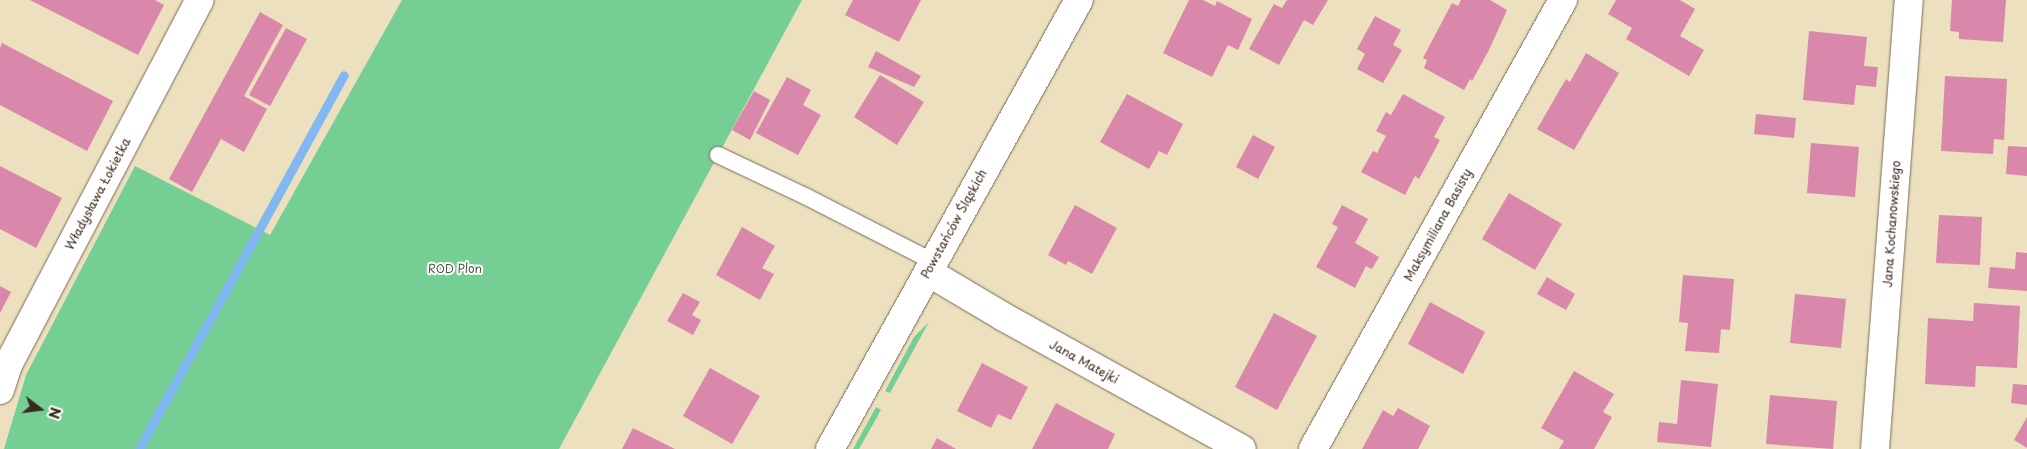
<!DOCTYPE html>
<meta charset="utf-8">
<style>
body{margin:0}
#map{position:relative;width:2027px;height:449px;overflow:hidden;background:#ede0bf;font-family:"Playpen Sans",sans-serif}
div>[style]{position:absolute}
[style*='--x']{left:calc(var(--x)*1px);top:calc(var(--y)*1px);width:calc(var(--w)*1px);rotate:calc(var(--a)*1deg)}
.green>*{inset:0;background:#75cf95}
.stream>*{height:9px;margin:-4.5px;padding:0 4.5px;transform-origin:4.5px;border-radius:4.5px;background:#82b8f1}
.building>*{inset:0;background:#d988ab}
.roads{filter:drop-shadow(0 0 1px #796a56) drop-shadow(0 0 1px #796a56)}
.service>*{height:16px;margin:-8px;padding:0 8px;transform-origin:8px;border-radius:8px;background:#fff}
.minor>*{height:28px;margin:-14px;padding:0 14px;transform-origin:14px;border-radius:14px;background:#fff}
.tertiary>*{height:28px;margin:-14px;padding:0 14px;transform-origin:14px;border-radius:14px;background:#fff}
span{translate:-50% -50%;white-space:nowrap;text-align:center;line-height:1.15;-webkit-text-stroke:4px #fff;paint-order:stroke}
.street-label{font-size:12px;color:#3b2a1e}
.park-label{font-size:12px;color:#4c5c42}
.north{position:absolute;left:15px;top:384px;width:50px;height:50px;-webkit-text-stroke:4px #fff;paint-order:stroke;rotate:105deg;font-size:14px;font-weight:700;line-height:20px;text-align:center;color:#3b2a1e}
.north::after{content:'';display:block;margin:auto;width:18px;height:22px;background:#3b2a1e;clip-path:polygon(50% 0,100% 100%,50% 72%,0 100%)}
</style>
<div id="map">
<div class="green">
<div style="clip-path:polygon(402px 0,802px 0,559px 449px,4px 449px,26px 375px,135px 166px,270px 235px)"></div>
<div style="clip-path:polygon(929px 322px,890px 393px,885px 391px,914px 337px)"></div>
<div style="clip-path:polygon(876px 407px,881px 410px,859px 449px,853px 449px)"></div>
</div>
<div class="stream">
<div style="--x:139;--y:449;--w:426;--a:-61.3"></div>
</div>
<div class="building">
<div style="clip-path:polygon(30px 0,155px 0,164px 5px,138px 55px)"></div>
<div style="clip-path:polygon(853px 0,921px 0,899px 42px,845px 15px)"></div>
<div style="clip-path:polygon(1189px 0,1203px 0,1215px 6px,1217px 1px,1252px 19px,1238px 50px,1228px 45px,1212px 77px,1163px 53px)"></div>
<div style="clip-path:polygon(1287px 0,1328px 0,1313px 25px,1304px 20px,1279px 65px,1249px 49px,1274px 4px,1282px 8px)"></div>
<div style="clip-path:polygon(1461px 0,1490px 0,1507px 10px,1489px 50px,1472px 81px,1470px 79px,1464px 90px,1424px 68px,1427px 60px,1423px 58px,1452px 3px,1458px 6px)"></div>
<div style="clip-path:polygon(1616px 0,1680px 0,1695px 9px,1680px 36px,1704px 50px,1689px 76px,1626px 39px,1632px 28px,1608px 14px)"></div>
<div style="clip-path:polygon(1952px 0,2006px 0,2003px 42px,1959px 39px,1959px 32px,1950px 31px)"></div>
<div style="clip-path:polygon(260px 12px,283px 25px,244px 96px,267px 109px,244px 152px,221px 139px,192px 192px,169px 179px)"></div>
<div style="clip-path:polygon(1375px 16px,1401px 30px,1393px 45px,1402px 50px,1383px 83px,1357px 69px,1365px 54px,1357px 49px)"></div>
<div style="clip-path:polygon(286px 28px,307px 39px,270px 106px,249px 95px)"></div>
<div style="clip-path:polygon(1809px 31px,1867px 37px,1864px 66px,1878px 67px,1876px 87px,1856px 85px,1854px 105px,1803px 100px)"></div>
<div style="clip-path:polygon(2px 43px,113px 101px,87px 151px,0 105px,0 48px)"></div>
<div style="clip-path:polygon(876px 51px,921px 76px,914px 87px,868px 67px)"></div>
<div style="clip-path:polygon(1586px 53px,1619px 73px,1574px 150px,1537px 129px,1566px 79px,1570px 82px)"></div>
<div style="clip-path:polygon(880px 75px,924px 102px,897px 145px,854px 117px)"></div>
<div style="clip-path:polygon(1945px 76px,2007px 79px,2004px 140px,1994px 139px,1993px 154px,1941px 151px)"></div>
<div style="clip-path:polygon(787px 77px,811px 90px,803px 105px,821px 115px,798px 155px,756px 133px)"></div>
<div style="clip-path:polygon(754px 91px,770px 100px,750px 140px,732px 130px)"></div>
<div style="clip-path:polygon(1127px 94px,1183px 124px,1167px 155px,1159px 151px,1149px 169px,1100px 142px)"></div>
<div style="clip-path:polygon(1403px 94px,1445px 117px,1434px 137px,1440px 140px,1419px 179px,1415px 176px,1405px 195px,1361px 172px,1373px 151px,1377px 153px,1386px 136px,1376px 131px,1386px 112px,1391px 115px)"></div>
<div style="clip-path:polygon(1756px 114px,1796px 118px,1794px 138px,1754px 134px)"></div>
<div style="clip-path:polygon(1253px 135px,1275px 147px,1258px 179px,1236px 167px)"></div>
<div style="clip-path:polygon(1811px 143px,1859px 147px,1855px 197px,1807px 193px)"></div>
<div style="clip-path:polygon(2008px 146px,2027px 147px,2027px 176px,2006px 174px)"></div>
<div style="clip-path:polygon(0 166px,62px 198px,36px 248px,0 229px)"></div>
<div style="clip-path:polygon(1509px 193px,1562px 224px,1535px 270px,1482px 239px)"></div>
<div style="clip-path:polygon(1075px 205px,1117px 228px,1092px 274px,1068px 261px,1066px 265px,1048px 255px)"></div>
<div style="clip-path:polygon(1342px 205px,1368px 219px,1355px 243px,1379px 257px,1372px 269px,1366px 266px,1355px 288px,1316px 267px,1338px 227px,1332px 224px)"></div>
<div style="clip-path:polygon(1939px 215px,1982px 217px,1980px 265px,1936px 263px)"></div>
<div style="clip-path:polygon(742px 227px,775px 246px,762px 268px,774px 274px,760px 300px,716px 275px)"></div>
<div style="clip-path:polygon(2016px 252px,2027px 253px,2027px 291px,1988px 288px,1990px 267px,2015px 269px)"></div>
<div style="clip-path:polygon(1683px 275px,1734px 279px,1730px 330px,1721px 329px,1719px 353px,1685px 351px,1688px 323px,1679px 322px)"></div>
<div style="clip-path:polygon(1547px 277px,1575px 294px,1566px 310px,1537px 294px)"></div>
<div style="clip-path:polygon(0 286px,11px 292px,0 313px)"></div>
<div style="clip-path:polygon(683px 293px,700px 302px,692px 315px,701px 320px,693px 335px,667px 321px)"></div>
<div style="clip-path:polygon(1795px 294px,1846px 299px,1841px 348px,1790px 343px)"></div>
<div style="clip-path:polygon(1430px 302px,1485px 332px,1463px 374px,1408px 344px)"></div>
<div style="clip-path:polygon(1974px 303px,2020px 306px,2017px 368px,1976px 366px,1975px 387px,1925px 384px,1928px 318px,1973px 321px)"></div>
<div style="clip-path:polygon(1274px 313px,1317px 336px,1277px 410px,1235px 387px)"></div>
<div style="clip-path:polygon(982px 363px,1028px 387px,1011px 420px,998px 414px,991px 428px,957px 411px)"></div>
<div style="clip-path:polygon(710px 368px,760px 396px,732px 444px,683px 416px)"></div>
<div style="clip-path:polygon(1574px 371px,1614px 394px,1603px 412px,1612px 417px,1594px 449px,1559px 449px,1564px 441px,1541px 428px)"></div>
<div style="clip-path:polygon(1681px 380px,1718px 384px,1711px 447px,1657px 442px,1659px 422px,1677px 424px)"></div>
<div style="clip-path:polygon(2013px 384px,2027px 385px,2027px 405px,2011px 403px)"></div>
<div style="clip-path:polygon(1770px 395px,1837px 401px,1833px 449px,1766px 444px)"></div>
<div style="clip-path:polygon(1056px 403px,1115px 434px,1108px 449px,1032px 449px)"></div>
<div style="clip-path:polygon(1398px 408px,1430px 426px,1418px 449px,1362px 449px,1383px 410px,1393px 416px)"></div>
<div style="clip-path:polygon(2027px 417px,2027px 448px,2014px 440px)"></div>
<div style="clip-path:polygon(633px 428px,675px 449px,622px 449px)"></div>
<div style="clip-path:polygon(937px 438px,956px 449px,931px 449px)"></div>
</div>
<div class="roads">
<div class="service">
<div style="--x:718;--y:155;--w:98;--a:25.3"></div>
<div style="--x:807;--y:197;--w:143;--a:27.1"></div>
</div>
<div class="minor">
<div style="--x:928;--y:272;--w:86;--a:30.7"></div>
<div style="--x:1002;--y:316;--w:274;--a:29"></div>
<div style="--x:0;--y:390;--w:26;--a:-72"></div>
<div style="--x:8;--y:365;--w:412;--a:-62.3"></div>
<div style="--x:1313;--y:449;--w:514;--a:-60.89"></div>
<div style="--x:1875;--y:449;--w:450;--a:-85.7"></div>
</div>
<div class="tertiary">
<div style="--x:830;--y:449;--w:513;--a:-60.99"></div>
</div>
</div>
<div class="street-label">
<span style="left:98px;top:194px;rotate:-62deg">Władysława Łokietka</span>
<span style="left:954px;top:224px;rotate:-61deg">Powstańców Śląskich</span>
<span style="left:1892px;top:224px;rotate:-86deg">Jana Kochanowskiego</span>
<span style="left:1438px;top:225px;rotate:-61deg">Maksymiliana Basisty</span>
<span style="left:1084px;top:362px;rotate:29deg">Jana Matejki</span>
</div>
<div class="park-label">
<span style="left:455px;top:269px">ROD Plon</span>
</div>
<div class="north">N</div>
</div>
